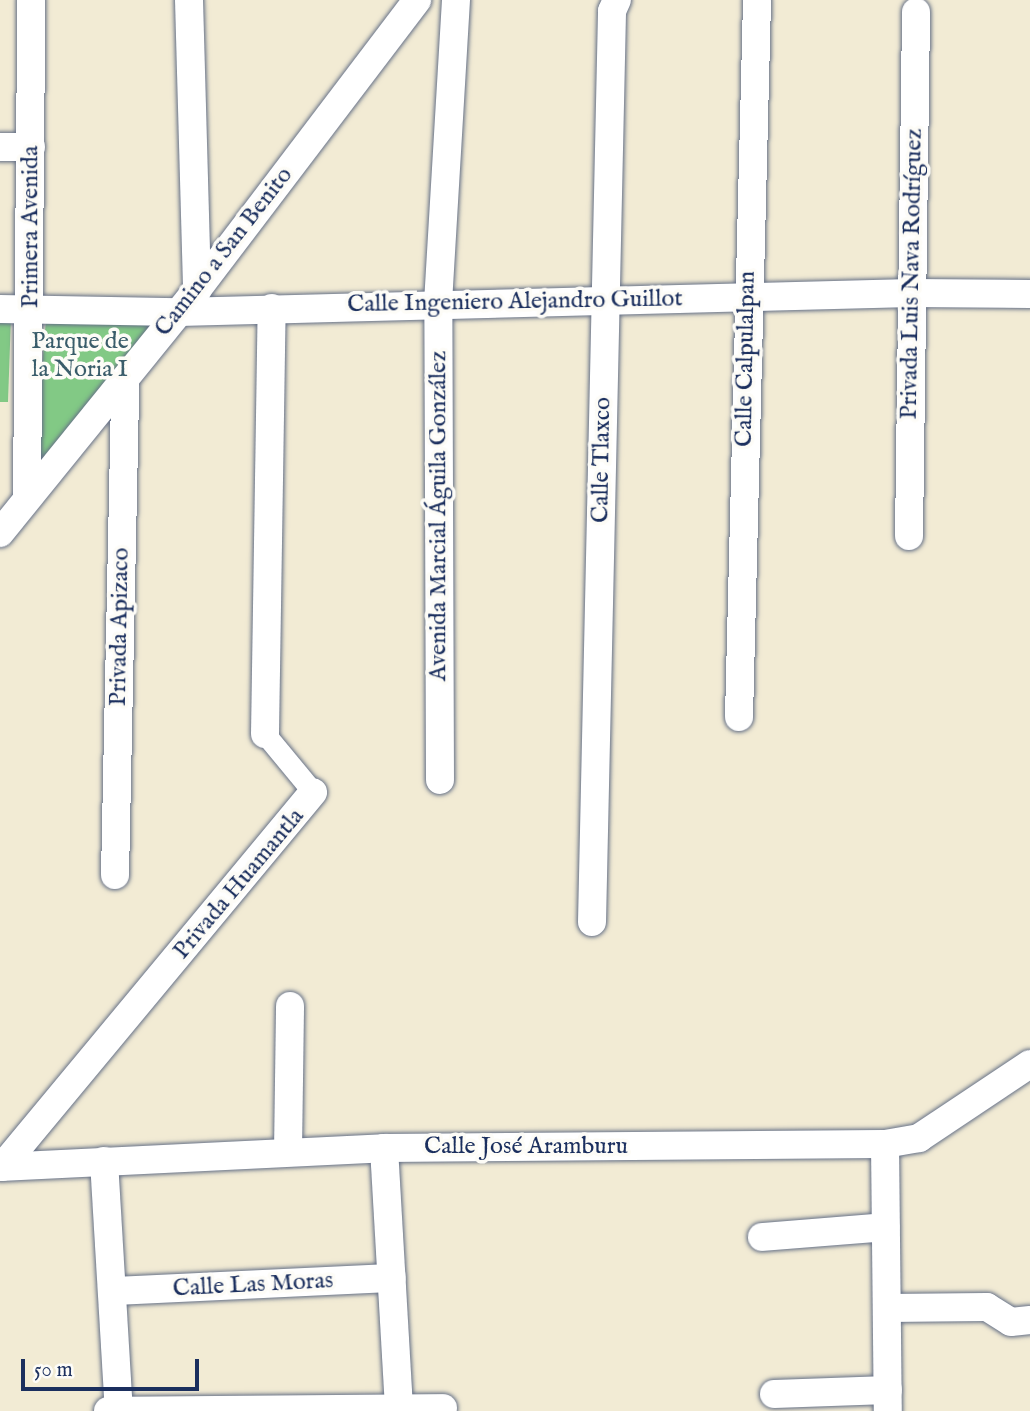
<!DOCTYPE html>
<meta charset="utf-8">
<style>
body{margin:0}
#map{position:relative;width:1030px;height:1411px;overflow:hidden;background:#f2ebd4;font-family:"IM FELL English",serif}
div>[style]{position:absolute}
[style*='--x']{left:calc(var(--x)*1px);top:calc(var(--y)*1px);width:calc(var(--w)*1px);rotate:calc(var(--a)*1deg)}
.green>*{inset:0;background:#82c985}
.roads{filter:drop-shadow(0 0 2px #667187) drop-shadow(0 0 2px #667187)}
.pedestrian>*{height:21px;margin:-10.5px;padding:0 10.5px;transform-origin:10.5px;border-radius:10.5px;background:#fff}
.minor>*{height:28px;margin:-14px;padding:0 14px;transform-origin:14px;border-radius:14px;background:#fff}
span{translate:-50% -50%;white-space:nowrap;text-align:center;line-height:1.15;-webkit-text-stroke:7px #fdfcf7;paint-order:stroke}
.street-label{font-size:24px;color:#1b2f5e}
.park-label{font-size:24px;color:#3a5d6a}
.scale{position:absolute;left:21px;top:1359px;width:178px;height:32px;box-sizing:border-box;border:4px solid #1b2f5e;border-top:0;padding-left:9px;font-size:21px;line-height:24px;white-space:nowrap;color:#1b2f5e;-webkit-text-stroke:5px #fdfcf7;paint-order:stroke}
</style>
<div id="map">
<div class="green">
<div style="clip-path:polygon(0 316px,11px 316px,8px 402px,0 402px)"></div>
<div style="clip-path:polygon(158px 319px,33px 473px,46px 320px)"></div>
</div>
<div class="roads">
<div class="pedestrian">
<div style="--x:265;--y:734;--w:75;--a:50.4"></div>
</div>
<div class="minor">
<div style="--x:189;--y:0;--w:290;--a:88.4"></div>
<div style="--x:0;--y:147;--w:31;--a:0"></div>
<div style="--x:0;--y:309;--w:179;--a:1"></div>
<div style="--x:179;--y:312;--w:733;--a:-1.48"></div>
<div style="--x:912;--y:293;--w:118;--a:0.5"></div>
<div style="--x:27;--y:496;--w:496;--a:-89.5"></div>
<div style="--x:0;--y:533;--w:313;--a:-51"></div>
<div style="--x:197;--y:290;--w:364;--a:-52.8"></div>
<div style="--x:909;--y:536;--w:524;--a:-89.23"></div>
<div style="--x:739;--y:717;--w:717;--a:-88.56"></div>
<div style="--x:265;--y:734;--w:426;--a:-89.1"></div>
<div style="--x:440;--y:780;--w:477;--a:-90.2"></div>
<div style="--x:438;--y:303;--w:304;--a:-86.6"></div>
<div style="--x:115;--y:875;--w:496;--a:-88.8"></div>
<div style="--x:592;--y:922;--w:911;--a:-88.74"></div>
<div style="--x:612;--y:11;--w:12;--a:-66"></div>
<div style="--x:885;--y:1144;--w:267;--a:89.4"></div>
<div style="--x:384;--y:1148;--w:260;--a:86.7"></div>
<div style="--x:288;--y:1152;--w:146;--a:-89.2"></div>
<div style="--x:104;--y:1161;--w:250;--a:86.6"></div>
<div style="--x:0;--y:1167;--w:384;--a:-2.8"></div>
<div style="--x:384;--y:1148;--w:501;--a:-0.46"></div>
<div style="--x:885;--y:1144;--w:35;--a:-10"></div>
<div style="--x:919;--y:1138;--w:133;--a:-33.7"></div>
<div style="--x:2;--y:1167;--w:487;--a:-50.3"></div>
<div style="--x:762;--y:1237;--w:124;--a:-4.6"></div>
<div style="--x:113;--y:1291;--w:279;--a:-2.7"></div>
<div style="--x:887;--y:1308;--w:100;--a:-0.6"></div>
<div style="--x:987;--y:1307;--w:28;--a:32"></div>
<div style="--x:1011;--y:1322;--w:19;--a:-6"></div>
<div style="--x:774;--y:1394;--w:114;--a:-2"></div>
<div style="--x:108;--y:1411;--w:335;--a:-0.5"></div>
</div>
</div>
<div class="street-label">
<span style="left:31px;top:227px;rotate:-90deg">Primera Avenida</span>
<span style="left:224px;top:252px;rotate:-52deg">Camino a San Benito</span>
<span style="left:912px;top:274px;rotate:-89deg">Privada Luis Nava Rodríguez</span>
<span style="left:515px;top:302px;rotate:-1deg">Calle Ingeniero Alejandro Guillot</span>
<span style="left:746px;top:359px;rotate:-89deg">Calle Calpulalpan</span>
<span style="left:602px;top:460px;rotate:-89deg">Calle Tlaxco</span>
<span style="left:439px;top:516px;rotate:-90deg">Avenida Marcial Águila González</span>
<span style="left:120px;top:627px;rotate:-89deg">Privada Apizaco</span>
<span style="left:239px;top:884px;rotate:-50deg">Privada Huamantla</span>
<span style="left:526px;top:1147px">Calle José Aramburu</span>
<span style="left:253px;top:1285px;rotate:-3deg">Calle Las Moras</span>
</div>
<div class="park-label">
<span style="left:80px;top:356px">Parque de<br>la Noria I</span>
</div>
<div class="scale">50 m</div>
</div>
